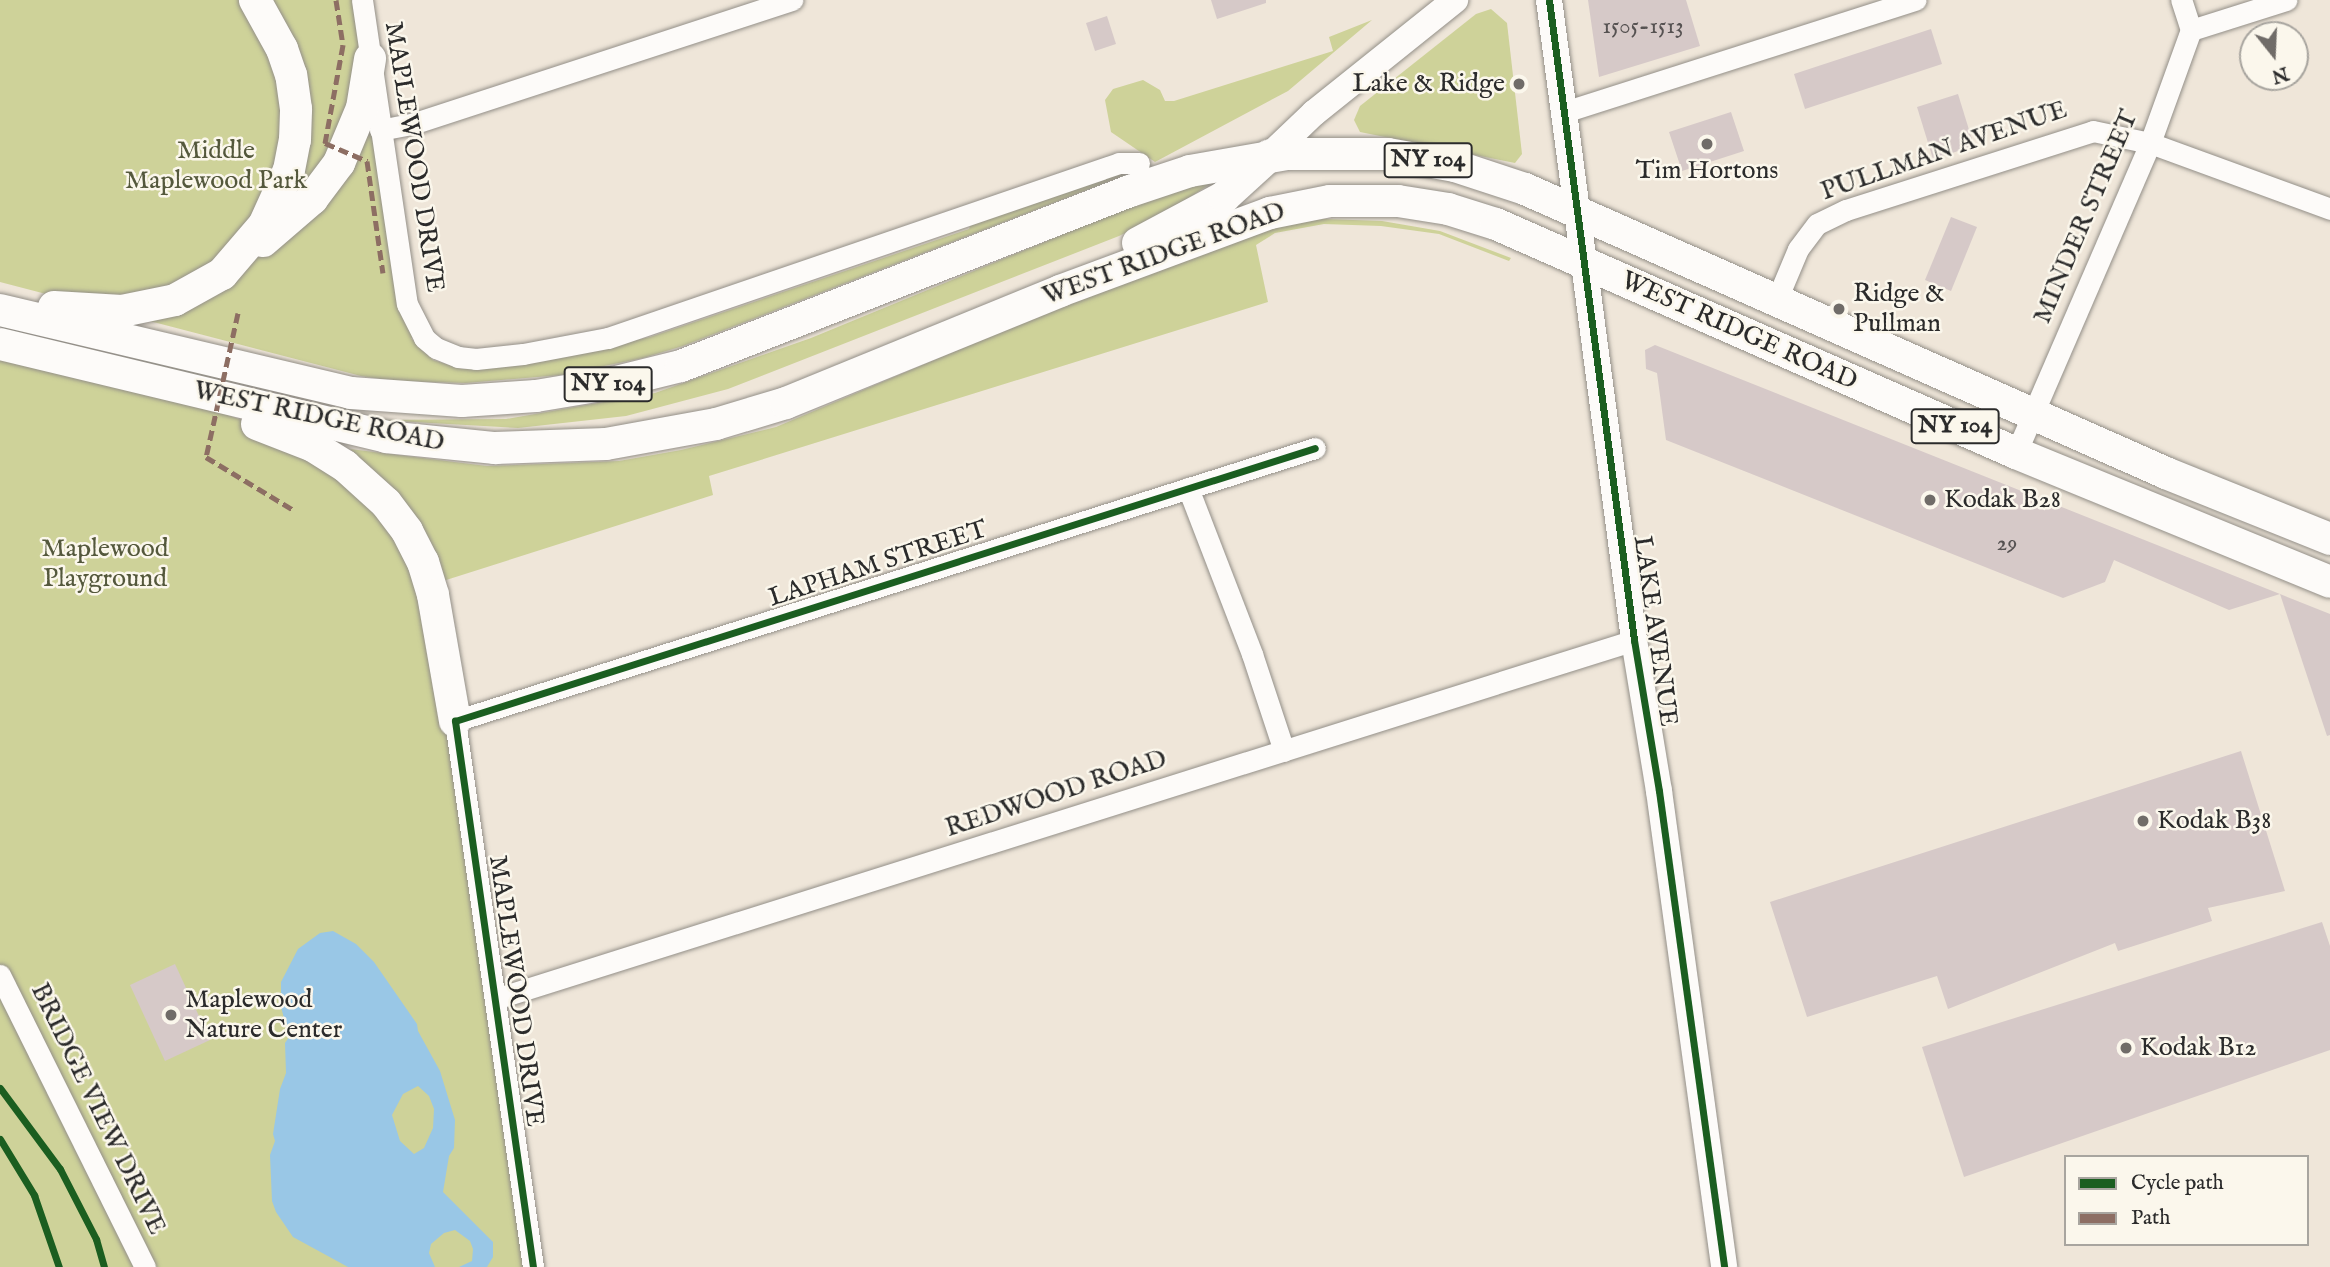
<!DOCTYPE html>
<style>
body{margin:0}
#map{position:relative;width:2330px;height:1267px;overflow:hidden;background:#efe6d9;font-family:"IM FELL English",serif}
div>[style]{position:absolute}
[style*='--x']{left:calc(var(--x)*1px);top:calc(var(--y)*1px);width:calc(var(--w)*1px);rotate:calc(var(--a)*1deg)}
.green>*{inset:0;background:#ced299}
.water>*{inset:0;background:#99c7e6}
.building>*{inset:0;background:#d6c9c8}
.roads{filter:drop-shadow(0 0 2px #938f88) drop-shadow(0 0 2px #938f88)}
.minor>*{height:21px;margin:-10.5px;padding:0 10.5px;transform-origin:10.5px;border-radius:10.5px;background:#fdfbf9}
.major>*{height:26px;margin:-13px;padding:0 13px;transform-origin:13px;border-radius:13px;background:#fdfbf9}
.highway>*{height:32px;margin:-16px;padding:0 16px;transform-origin:16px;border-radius:16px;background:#fdfbf9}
.quiet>*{height:5px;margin-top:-2.5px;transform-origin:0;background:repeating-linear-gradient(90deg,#8d6e63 0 10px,transparent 0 15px)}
.cycleway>*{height:7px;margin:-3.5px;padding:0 3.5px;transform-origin:3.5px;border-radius:3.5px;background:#1b5e20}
.dots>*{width:19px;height:19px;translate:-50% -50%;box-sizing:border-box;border:4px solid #fbf7ec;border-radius:50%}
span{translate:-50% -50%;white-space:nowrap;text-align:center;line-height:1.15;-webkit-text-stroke:5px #fbf7ec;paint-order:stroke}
.number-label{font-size:23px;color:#565252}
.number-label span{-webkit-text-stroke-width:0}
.shield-label span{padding:2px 5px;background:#fbf7ec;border:2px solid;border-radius:5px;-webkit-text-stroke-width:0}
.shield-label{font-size:24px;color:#2b2b2b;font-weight:700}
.poi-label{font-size:26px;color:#2b2b2b}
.right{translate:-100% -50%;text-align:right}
.left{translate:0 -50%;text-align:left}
.park-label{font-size:26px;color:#54583c}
.street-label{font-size:26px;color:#2b2b2b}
.legend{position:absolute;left:2064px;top:1155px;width:245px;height:91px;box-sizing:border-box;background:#fbf7ec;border:2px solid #a8a59f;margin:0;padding:9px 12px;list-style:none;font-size:21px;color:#2b2b2b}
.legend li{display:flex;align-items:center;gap:14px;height:35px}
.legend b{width:35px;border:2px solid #a8a59f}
.north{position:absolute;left:2239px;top:21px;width:70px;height:70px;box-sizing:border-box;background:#fbf7ec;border:2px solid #a8a59f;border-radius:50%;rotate:162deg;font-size:19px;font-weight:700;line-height:28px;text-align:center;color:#2b2b2b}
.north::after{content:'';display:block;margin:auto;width:24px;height:32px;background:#706c68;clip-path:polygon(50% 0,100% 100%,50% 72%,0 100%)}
</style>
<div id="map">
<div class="green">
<div style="clip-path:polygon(0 0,362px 0,380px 130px,424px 338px,411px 338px,433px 360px,463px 369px,530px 363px,650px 337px,969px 229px,972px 222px,1124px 171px,1125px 175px,683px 346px,643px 358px,561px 375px,466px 383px,394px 381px,361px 376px,0 282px)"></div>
<div style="clip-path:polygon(1491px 9px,1507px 23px,1522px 154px,1515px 163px,1360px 132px,1354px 120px,1360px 106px,1476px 14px)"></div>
<div style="clip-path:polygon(1372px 20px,1288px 91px,1155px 162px,1111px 132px,1105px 100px,1113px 89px,1143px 80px,1160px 90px,1165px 101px,1174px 101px,1333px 51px,1329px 37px)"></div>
<div style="clip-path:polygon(1220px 177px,1168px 212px,1119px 236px,728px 389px,626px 416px,518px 428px,378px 420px,506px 419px,655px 393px,811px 338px,1139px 203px)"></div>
<div style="clip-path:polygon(1324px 219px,1382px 221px,1440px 231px,1511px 258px,1509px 261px,1439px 234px,1381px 226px,1324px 224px,1275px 233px,1256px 245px,1268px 302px,709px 476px,713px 495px,443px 581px,422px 529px,392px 487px,350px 449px,487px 466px,619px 461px,681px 450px,776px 427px,1088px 295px,1285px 223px)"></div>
<div style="clip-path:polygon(0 345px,164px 392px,313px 446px,423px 562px,533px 1267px,0 1267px)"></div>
</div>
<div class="water">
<div style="clip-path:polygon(evenodd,333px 931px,356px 944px,374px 962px,417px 1024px,418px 1031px,440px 1071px,455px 1120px,454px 1148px,449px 1156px,443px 1192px,493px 1242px,493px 1257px,487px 1267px,459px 1267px,472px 1261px,473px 1249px,470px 1241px,455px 1230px,444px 1233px,431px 1244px,429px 1253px,435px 1267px,348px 1267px,293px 1237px,276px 1212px,272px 1201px,270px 1155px,275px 1141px,273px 1134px,280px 1089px,286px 1073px,285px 1043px,289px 1037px,281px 1007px,281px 982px,298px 949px,320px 933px,333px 931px,418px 1086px,429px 1096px,434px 1109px,433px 1128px,424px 1148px,414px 1154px,400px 1141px,392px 1115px,403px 1094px,418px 1086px)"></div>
</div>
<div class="building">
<div style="clip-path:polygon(1211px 0,1266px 0,1266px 3px,1217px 19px)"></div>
<div style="clip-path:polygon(1588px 0,1686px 0,1700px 46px,1599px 77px)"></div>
<div style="clip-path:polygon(1107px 16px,1116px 44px,1095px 51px,1086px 23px)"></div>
<div style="clip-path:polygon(1931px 29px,1942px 64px,1805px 109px,1794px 74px)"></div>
<div style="clip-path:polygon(1958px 94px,1974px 146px,1933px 159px,1917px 107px)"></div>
<div style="clip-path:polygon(1731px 112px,1744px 151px,1682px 171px,1669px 132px)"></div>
<div style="clip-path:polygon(1951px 217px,1977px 227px,1951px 291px,1925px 280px)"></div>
<div style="clip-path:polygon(1655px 345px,2280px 594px,2229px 610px,2114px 560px,2105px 582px,2063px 598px,1666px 440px,1657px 373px,1646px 369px,1645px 350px)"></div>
<div style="clip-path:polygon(2280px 594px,2330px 614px,2330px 735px,2327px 736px)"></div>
<div style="clip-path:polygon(2241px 751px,2285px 891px,2208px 908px,2212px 921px,2118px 951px,2115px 943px,1948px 1009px,1937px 976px,1807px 1017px,1770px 902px)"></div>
<div style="clip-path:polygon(2322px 922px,2330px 946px,2330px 1050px,1964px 1177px,1922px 1047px)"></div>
<div style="clip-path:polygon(175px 964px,210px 1040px,165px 1061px,130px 985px)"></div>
</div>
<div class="roads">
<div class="minor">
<div style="--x:362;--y:0;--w:307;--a:81.6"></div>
<div style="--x:407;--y:304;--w:38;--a:63"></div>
<div style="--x:424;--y:338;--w:16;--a:40"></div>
<div style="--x:436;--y:348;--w:24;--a:22"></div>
<div style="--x:458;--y:357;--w:18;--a:6"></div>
<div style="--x:476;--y:359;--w:47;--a:-6.1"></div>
<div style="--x:523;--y:354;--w:86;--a:-10.7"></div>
<div style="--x:608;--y:338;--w:540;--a:-18.9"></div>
<div style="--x:1119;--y:163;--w:20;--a:0"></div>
<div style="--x:2191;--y:30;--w:100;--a:-17.5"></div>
<div style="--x:1564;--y:112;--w:369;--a:-17.7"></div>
<div style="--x:380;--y:130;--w:36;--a:-11"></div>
<div style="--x:415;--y:123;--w:397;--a:-18.1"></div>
<div style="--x:1777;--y:299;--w:54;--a:-67.2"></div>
<div style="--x:1798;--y:249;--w:31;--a:-53"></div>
<div style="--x:1817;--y:224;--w:32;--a:-26"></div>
<div style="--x:1846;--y:210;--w:259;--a:-17.7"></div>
<div style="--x:2093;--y:131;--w:58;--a:11.9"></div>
<div style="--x:2150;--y:143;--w:192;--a:20.1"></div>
<div style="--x:2016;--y:453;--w:338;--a:-66.6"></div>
<div style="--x:2150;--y:143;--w:120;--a:-70.1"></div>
<div style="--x:2191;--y:30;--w:32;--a:-108"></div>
<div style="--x:1188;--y:488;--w:178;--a:68.9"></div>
<div style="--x:1252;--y:654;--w:102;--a:71.7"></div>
<div style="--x:0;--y:975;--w:326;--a:63.6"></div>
<div style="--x:495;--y:999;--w:1194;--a:-17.49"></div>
<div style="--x:533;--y:1267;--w:552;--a:-98.13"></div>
<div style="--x:455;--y:721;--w:902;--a:-17.61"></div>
</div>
<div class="major">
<div style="--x:1549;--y:0;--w:646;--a:82.43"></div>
<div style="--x:1634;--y:640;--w:153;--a:80.6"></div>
<div style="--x:1659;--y:791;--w:480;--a:82.2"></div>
<div style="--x:1270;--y:155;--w:61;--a:-43.7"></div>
<div style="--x:1314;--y:113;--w:181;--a:-38.7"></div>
</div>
<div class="highway">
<div style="--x:263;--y:241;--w:65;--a:-40.6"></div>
<div style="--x:312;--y:199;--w:45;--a:-53.1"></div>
<div style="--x:339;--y:163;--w:60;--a:-67.3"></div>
<div style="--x:362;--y:108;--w:50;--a:-80.7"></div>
<div style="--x:1138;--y:243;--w:98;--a:-28.1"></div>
<div style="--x:1224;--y:197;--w:62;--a:-42.4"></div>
<div style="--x:54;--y:307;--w:68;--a:3.4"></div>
<div style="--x:122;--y:311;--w:54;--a:-11.7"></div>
<div style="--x:175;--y:300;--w:54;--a:-29"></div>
<div style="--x:222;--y:274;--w:65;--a:-49.4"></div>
<div style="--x:264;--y:225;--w:60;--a:-65.6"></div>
<div style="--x:289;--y:170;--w:31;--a:-79"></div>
<div style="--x:295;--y:140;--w:31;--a:-88"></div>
<div style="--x:296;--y:109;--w:34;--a:-98"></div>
<div style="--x:291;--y:75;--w:28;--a:-109"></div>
<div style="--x:282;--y:49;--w:56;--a:-118.9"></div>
<div style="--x:0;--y:310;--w:361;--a:13.3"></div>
<div style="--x:351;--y:393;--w:111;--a:4.1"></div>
<div style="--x:462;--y:401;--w:74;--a:-3.9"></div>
<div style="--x:536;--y:396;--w:73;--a:-9.5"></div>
<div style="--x:608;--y:384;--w:75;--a:-13.9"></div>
<div style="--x:681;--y:366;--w:482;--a:-21.3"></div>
<div style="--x:1130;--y:191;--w:63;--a:-18.4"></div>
<div style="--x:1190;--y:171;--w:97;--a:-10"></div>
<div style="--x:1286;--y:154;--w:102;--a:0"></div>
<div style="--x:1388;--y:154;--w:68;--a:10.2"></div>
<div style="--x:1455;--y:166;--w:74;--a:18.2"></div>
<div style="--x:1525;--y:189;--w:701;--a:23.9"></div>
<div style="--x:2166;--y:473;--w:177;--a:21.9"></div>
<div style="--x:0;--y:344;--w:397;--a:13.5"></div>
<div style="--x:386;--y:437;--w:110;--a:5.8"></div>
<div style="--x:495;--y:448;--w:111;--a:-2.1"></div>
<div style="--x:606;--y:444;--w:112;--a:-10.3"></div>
<div style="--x:716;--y:424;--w:73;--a:-16.7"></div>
<div style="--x:786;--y:403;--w:296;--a:-22.2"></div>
<div style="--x:1060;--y:291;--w:224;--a:-20.4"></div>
<div style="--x:1270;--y:213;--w:61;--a:-11.3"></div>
<div style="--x:1330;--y:201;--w:68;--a:0"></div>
<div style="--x:1398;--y:201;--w:51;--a:9.1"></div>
<div style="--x:1448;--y:209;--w:50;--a:17.4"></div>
<div style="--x:1496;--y:224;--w:568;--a:23.77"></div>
<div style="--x:2016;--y:453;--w:339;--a:22.3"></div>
<div style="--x:257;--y:424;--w:60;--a:21.4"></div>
<div style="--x:313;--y:446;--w:38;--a:32"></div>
<div style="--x:345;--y:466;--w:55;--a:42.1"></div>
<div style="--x:386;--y:503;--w:35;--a:53"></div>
<div style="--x:407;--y:531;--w:35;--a:63"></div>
<div style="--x:423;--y:562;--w:34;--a:73"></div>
<div style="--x:433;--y:595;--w:128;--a:80.1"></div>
</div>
</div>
<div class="quiet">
<div style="--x:336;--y:0;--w:46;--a:81.2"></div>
<div style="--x:343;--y:45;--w:100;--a:100.4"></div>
<div style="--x:325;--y:143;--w:46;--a:23.2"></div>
<div style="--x:367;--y:161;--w:113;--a:81.9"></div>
<div style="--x:238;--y:313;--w:148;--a:102.5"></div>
<div style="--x:206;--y:457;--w:104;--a:31.2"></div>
</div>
<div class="cycleway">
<div style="--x:1549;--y:0;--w:646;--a:82.43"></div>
<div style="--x:1634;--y:640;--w:153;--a:80.6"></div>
<div style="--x:1659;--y:791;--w:480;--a:82.2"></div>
<div style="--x:0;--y:1088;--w:101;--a:53.5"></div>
<div style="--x:60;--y:1169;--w:79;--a:62.8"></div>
<div style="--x:96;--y:1239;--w:29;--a:74"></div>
<div style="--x:0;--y:1139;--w:66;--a:58.7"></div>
<div style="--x:34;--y:1195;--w:76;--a:70.9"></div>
<div style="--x:533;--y:1267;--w:552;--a:-98.13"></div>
<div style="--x:455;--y:721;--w:902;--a:-17.61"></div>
</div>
<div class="dots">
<div style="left:1519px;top:84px;background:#706c68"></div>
<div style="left:1707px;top:144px;background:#706c68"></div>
<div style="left:1839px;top:309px;background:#706c68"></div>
<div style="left:1930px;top:500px;background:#706c68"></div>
<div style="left:2143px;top:821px;background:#706c68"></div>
<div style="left:171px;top:1015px;background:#706c68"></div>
<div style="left:2126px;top:1048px;background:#706c68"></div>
</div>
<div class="number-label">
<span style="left:1643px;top:27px">1505-1513</span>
<span style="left:2007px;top:544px">29</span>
</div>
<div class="shield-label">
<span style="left:1428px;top:160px">NY 104</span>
<span style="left:608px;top:384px">NY 104</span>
<span style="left:1955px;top:426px">NY 104</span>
</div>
<div class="poi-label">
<span class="right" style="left:1505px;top:84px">Lake &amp; Ridge</span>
<span style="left:1707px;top:171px">Tim Hortons</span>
<span class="left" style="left:1853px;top:309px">Ridge &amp;<br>Pullman</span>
<span class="left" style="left:1944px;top:500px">Kodak B28</span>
<span class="left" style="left:2157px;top:821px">Kodak B38</span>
<span class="left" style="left:185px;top:1015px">Maplewood<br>Nature Center</span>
<span class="left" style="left:2140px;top:1048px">Kodak B12</span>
</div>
<div class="park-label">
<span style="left:216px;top:166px">Middle<br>Maplewood Park</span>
<span style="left:105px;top:564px">Maplewood<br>Playground</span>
</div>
<div class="street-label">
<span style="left:1944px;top:151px;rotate:-19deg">PULLMAN AVENUE</span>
<span style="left:414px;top:157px;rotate:81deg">MAPLEWOOD DRIVE</span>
<span style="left:2086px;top:217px;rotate:-67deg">MINDER STREET</span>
<span style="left:1164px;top:254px;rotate:-20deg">WEST RIDGE ROAD</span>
<span style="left:1739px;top:331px;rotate:24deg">WEST RIDGE ROAD</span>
<span style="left:319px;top:417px;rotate:12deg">WEST RIDGE ROAD</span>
<span style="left:878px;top:564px;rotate:-18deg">LAPHAM STREET</span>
<span style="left:1655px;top:631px;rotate:82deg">LAKE AVENUE</span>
<span style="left:1056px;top:794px;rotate:-18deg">REDWOOD ROAD</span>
<span style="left:516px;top:991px;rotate:82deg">MAPLEWOOD DRIVE</span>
<span style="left:98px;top:1109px;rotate:64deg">BRIDGE VIEW DRIVE</span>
</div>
<ul class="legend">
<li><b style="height:9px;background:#1b5e20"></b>Cycle path</li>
<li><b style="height:9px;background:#8d6e63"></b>Path</li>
</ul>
<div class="north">N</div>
</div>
